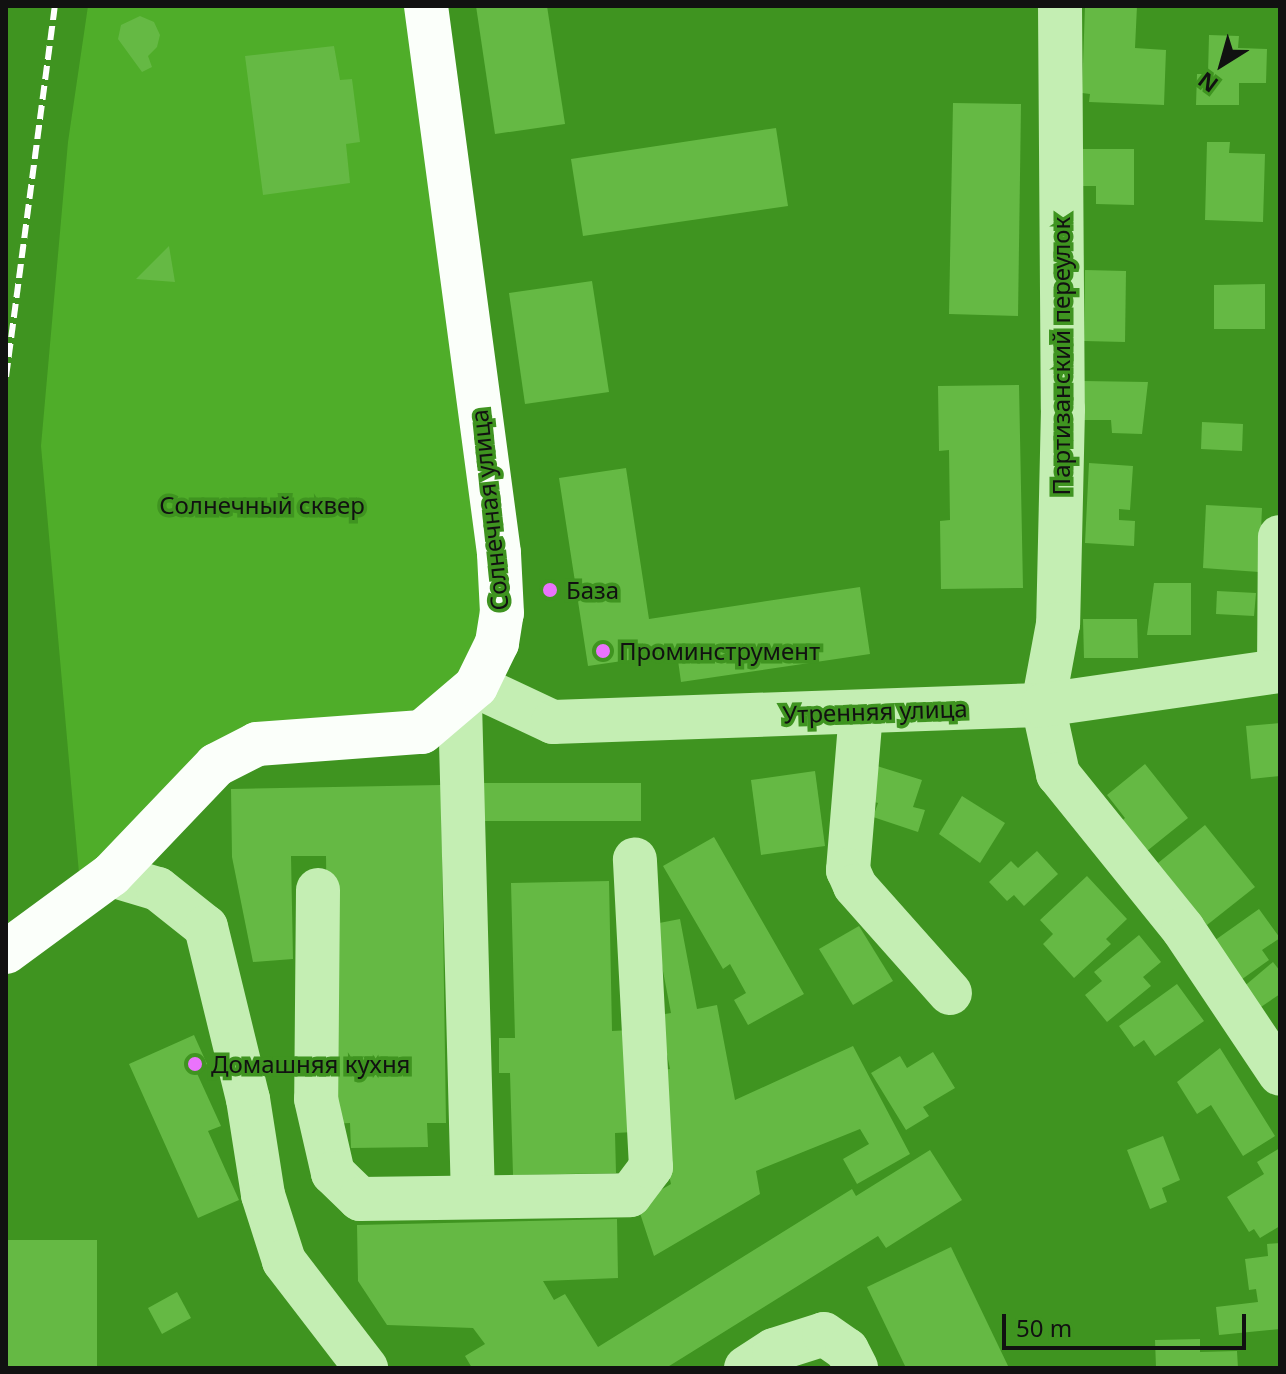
<!DOCTYPE html>
<meta charset="utf-8">
<style>
body{margin:0}
#map{position:relative;width:1286px;height:1374px;overflow:hidden;background:#3f9420;font-family:"Noto Sans",sans-serif}
div>[style]{position:absolute}
[style*='--x']{left:calc(var(--x)*1px);top:calc(var(--y)*1px);width:calc(var(--w)*1px);rotate:calc(var(--a)*1deg)}
.green>*{inset:0;background:#4fad29}
.building>*{inset:0;background:#65b944}
.minor>*{height:44px;margin:-22px;padding:0 22px;transform-origin:22px;border-radius:22px;background:#c4eeb3}
.major>*{height:44px;margin:-22px;padding:0 22px;transform-origin:22px;border-radius:22px;background:#fbfffa}
.rail>*{height:6px;margin-top:-3px;transform-origin:0;background:repeating-linear-gradient(90deg,#fff 0 14px,transparent 0 20px)}
.dots>*{width:22px;height:22px;translate:-50% -50%;box-sizing:border-box;border:4px solid #3f9420;border-radius:50%}
span{translate:-50% -50%;white-space:nowrap;text-align:center;line-height:1.15;-webkit-text-stroke:7px #3f9420;paint-order:stroke}
.street-label{font-size:24px;color:#111}
.park-label{font-size:24px;color:#111}
.poi-label{font-size:24px;color:#111}
.left{translate:0 -50%;text-align:left}
.frame{position:absolute;inset:0;border:8px solid #111;pointer-events:none}
.north{position:absolute;left:1182px;top:24px;width:80px;height:80px;-webkit-text-stroke:6px #3f9420;paint-order:stroke;rotate:217deg;font-size:22px;font-weight:700;line-height:32px;text-align:center;color:#111}
.north::after{content:'';display:block;margin:auto;width:28px;height:36px;background:#111;clip-path:polygon(50% 0,100% 100%,50% 72%,0 100%)}
.scale{position:absolute;left:1002px;top:1314px;width:244px;height:36px;box-sizing:border-box;border:4px solid #111;border-top:0;padding-left:10px;font-size:24px;line-height:28px;white-space:nowrap;color:#111;-webkit-text-stroke:6px #3f9420;paint-order:stroke}
</style>
<div id="map">
<div class="green">
<div style="clip-path:polygon(88px 6px,410px 6px,485px 547px,479px 646px,461px 685px,427px 708px,249px 739px,115px 855px,79px 873px,41px 446px,68px 142px)"></div>
</div>
<div class="building">
<div style="clip-path:polygon(476px 6px,547px 6px,565px 124px,495px 134px)"></div>
<div style="clip-path:polygon(1085px 6px,1137px 6px,1135px 48px,1166px 50px,1164px 105px,1089px 102px,1090px 94px,1082px 93px)"></div>
<div style="clip-path:polygon(140px 16px,154px 22px,160px 35px,157px 47px,148px 56px,152px 67px,142px 72px,118px 39px,121px 25px)"></div>
<div style="clip-path:polygon(1209px 35px,1239px 36px,1238px 48px,1267px 49px,1266px 83px,1239px 83px,1239px 105px,1196px 105px,1197px 74px,1208px 74px)"></div>
<div style="clip-path:polygon(334px 46px,340px 80px,352px 79px,360px 142px,346px 144px,350px 183px,263px 195px,245px 56px)"></div>
<div style="clip-path:polygon(953px 103px,1021px 104px,1018px 316px,949px 314px)"></div>
<div style="clip-path:polygon(776px 128px,788px 206px,583px 236px,571px 159px)"></div>
<div style="clip-path:polygon(1207px 142px,1230px 142px,1229px 153px,1265px 154px,1263px 222px,1205px 220px)"></div>
<div style="clip-path:polygon(1083px 149px,1134px 149px,1134px 205px,1096px 204px,1096px 186px,1082px 186px)"></div>
<div style="clip-path:polygon(169px 246px,175px 282px,136px 279px)"></div>
<div style="clip-path:polygon(1085px 270px,1126px 271px,1125px 342px,1084px 341px)"></div>
<div style="clip-path:polygon(592px 281px,609px 392px,525px 404px,509px 293px)"></div>
<div style="clip-path:polygon(1265px 284px,1265px 329px,1214px 329px,1214px 285px)"></div>
<div style="clip-path:polygon(1083px 381px,1148px 382px,1142px 434px,1112px 433px,1111px 420px,1083px 420px)"></div>
<div style="clip-path:polygon(1019px 385px,1023px 588px,941px 589px,940px 521px,950px 520px,949px 450px,939px 451px,938px 386px)"></div>
<div style="clip-path:polygon(1202px 422px,1243px 424px,1242px 451px,1201px 449px)"></div>
<div style="clip-path:polygon(1089px 463px,1133px 466px,1130px 510px,1119px 509px,1119px 520px,1135px 521px,1134px 546px,1085px 543px)"></div>
<div style="clip-path:polygon(626px 468px,649px 619px,860px 587px,870px 654px,681px 682px,677px 653px,588px 666px,559px 478px)"></div>
<div style="clip-path:polygon(1206px 505px,1262px 508px,1259px 572px,1203px 568px)"></div>
<div style="clip-path:polygon(1154px 583px,1191px 583px,1191px 635px,1147px 635px)"></div>
<div style="clip-path:polygon(1217px 591px,1256px 593px,1254px 616px,1216px 614px)"></div>
<div style="clip-path:polygon(1083px 619px,1137px 619px,1138px 658px,1084px 658px)"></div>
<div style="clip-path:polygon(1280px 723px,1280px 776px,1251px 779px,1246px 726px)"></div>
<div style="clip-path:polygon(1145px 764px,1188px 818px,1142px 855px,1118px 824px,1125px 818px,1107px 795px)"></div>
<div style="clip-path:polygon(877px 766px,922px 780px,913px 807px,925px 810px,918px 832px,873px 817px,878px 803px,867px 800px)"></div>
<div style="clip-path:polygon(815px 771px,825px 846px,761px 855px,751px 780px)"></div>
<div style="clip-path:polygon(473px 783px,641px 783px,641px 821px,473px 821px)"></div>
<div style="clip-path:polygon(441px 785px,446px 1123px,427px 1123px,428px 1147px,351px 1148px,350px 1123px,330px 1124px,326px 856px,291px 856px,293px 959px,253px 962px,232px 857px,231px 789px)"></div>
<div style="clip-path:polygon(962px 796px,1005px 823px,980px 863px,939px 834px)"></div>
<div style="clip-path:polygon(1205px 825px,1255px 887px,1207px 925px,1158px 863px)"></div>
<div style="clip-path:polygon(714px 837px,804px 994px,748px 1025px,734px 1000px,746px 993px,730px 964px,723px 969px,663px 866px)"></div>
<div style="clip-path:polygon(1037px 851px,1058px 874px,1024px 906px,1014px 895px,1007px 901px,989px 882px,1011px 861px,1018px 868px)"></div>
<div style="clip-path:polygon(1087px 876px,1127px 919px,1106px 939px,1111px 944px,1074px 978px,1043px 944px,1053px 934px,1040px 920px)"></div>
<div style="clip-path:polygon(609px 881px,612px 1031px,632px 1030px,634px 1132px,615px 1133px,616px 1173px,513px 1175px,510px 1073px,499px 1073px,499px 1038px,515px 1038px,511px 883px)"></div>
<div style="clip-path:polygon(1259px 909px,1280px 938px,1262px 950px,1269px 960px,1238px 982px,1211px 943px)"></div>
<div style="clip-path:polygon(680px 919px,697px 1009px,717px 1005px,735px 1100px,853px 1046px,910px 1154px,857px 1184px,843px 1159px,869px 1144px,860px 1129px,756px 1171px,760px 1194px,654px 1256px,637px 1204px,671px 1184px,660px 1134px,657px 1071px,670px 1069px,659px 1015px,671px 1013px,654px 924px)"></div>
<div style="clip-path:polygon(859px 926px,893px 981px,853px 1005px,819px 949px)"></div>
<div style="clip-path:polygon(1139px 935px,1161px 962px,1143px 977px,1151px 986px,1107px 1022px,1085px 995px,1102px 981px,1094px 972px)"></div>
<div style="clip-path:polygon(1273px 962px,1280px 971px,1280px 994px,1258px 1009px,1241px 989px)"></div>
<div style="clip-path:polygon(1177px 984px,1204px 1021px,1155px 1056px,1144px 1040px,1134px 1047px,1119px 1026px)"></div>
<div style="clip-path:polygon(194px 1035px,207px 1064px,195px 1069px,221px 1126px,208px 1131px,239px 1200px,198px 1218px,129px 1064px)"></div>
<div style="clip-path:polygon(1220px 1048px,1275px 1136px,1243px 1156px,1211px 1105px,1197px 1114px,1177px 1082px)"></div>
<div style="clip-path:polygon(933px 1052px,955px 1088px,923px 1107px,929px 1116px,906px 1130px,871px 1073px,900px 1056px,907px 1068px)"></div>
<div style="clip-path:polygon(1163px 1136px,1180px 1180px,1162px 1188px,1167px 1202px,1150px 1209px,1127px 1150px)"></div>
<div style="clip-path:polygon(1280px 1148px,1280px 1226px,1260px 1238px,1254px 1229px,1249px 1232px,1227px 1197px,1264px 1174px,1257px 1162px)"></div>
<div style="clip-path:polygon(930px 1150px,962px 1200px,886px 1248px,878px 1236px,666px 1368px,472px 1368px,465px 1356px,485px 1344px,473px 1328px,387px 1325px,358px 1281px,357px 1225px,617px 1219px,618px 1278px,543px 1281px,554px 1300px,565px 1294px,598px 1347px,852px 1189px,856px 1196px)"></div>
<div style="clip-path:polygon(6px 1240px,97px 1240px,97px 1368px,6px 1368px)"></div>
<div style="clip-path:polygon(1280px 1243px,1280px 1329px,1219px 1335px,1216px 1307px,1258px 1302px,1256px 1289px,1249px 1290px,1245px 1259px,1268px 1256px,1267px 1244px)"></div>
<div style="clip-path:polygon(951px 1247px,1009px 1368px,906px 1368px,867px 1287px)"></div>
<div style="clip-path:polygon(177px 1292px,191px 1318px,162px 1334px,148px 1308px)"></div>
<div style="clip-path:polygon(1200px 1339px,1200px 1352px,1237px 1351px,1238px 1368px,1156px 1368px,1155px 1340px)"></div>
</div>
<div class="minor">
<div style="--x:1060;--y:6;--w:403;--a:89.6"></div>
<div style="--x:1063;--y:409;--w:215;--a:91.3"></div>
<div style="--x:1058;--y:624;--w:82;--a:100.5"></div>
<div style="--x:1043;--y:705;--w:71;--a:77.7"></div>
<div style="--x:1058;--y:774;--w:199;--a:51.1"></div>
<div style="--x:1183;--y:929;--w:174;--a:56.2"></div>
<div style="--x:1279;--y:671;--w:134;--a:-89.6"></div>
<div style="--x:476;--y:686;--w:85;--a:25.1"></div>
<div style="--x:553;--y:722;--w:490;--a:-2"></div>
<div style="--x:1043;--y:705;--w:239;--a:-8.2"></div>
<div style="--x:460;--y:703;--w:491;--a:88.5"></div>
<div style="--x:861;--y:712;--w:159;--a:94.7"></div>
<div style="--x:848;--y:870;--w:17;--a:66"></div>
<div style="--x:855;--y:886;--w:143;--a:48.4"></div>
<div style="--x:111;--y:875;--w:49;--a:16.6"></div>
<div style="--x:158;--y:889;--w:61;--a:38.4"></div>
<div style="--x:206;--y:927;--w:177;--a:76.3"></div>
<div style="--x:248;--y:1099;--w:97;--a:81.1"></div>
<div style="--x:263;--y:1195;--w:69;--a:72.3"></div>
<div style="--x:284;--y:1261;--w:135;--a:52.5"></div>
<div style="--x:318;--y:890;--w:209;--a:90.5"></div>
<div style="--x:316;--y:1099;--w:76;--a:77.1"></div>
<div style="--x:333;--y:1173;--w:37;--a:44"></div>
<div style="--x:360;--y:1199;--w:270;--a:-0.8"></div>
<div style="--x:630;--y:1195;--w:35;--a:-53"></div>
<div style="--x:651;--y:1167;--w:308;--a:-93"></div>
<div style="--x:746;--y:1368;--w:33;--a:-33"></div>
<div style="--x:774;--y:1350;--w:52;--a:-17.7"></div>
<div style="--x:824;--y:1334;--w:28;--a:35"></div>
<div style="--x:847;--y:1350;--w:20;--a:63"></div>
</div>
<div class="major">
<div style="--x:6;--y:952;--w:130;--a:-36.3"></div>
<div style="--x:111;--y:875;--w:152;--a:-46.3"></div>
<div style="--x:216;--y:765;--w:46;--a:-27.1"></div>
<div style="--x:257;--y:744;--w:165;--a:-4.2"></div>
<div style="--x:422;--y:732;--w:71;--a:-40.4"></div>
<div style="--x:476;--y:686;--w:48;--a:-64"></div>
<div style="--x:497;--y:643;--w:30;--a:-81"></div>
<div style="--x:502;--y:613;--w:60;--a:-92.9"></div>
<div style="--x:499;--y:553;--w:552;--a:-97.6"></div>
</div>
<div class="rail">
<div style="--x:6;--y:377;--w:374;--a:-82.5"></div>
</div>
<div class="dots">
<div style="left:550px;top:590px;background:#ea73fc"></div>
<div style="left:603px;top:651px;background:#ea73fc"></div>
<div style="left:195px;top:1064px;background:#ea73fc"></div>
</div>
<div class="street-label">
<span style="left:1061px;top:356px;rotate:-90deg">Партизанский переулок</span>
<span style="left:489px;top:510px;rotate:-96deg">Солнечная улица</span>
<span style="left:875px;top:711px;rotate:-2deg">Утренняя улица</span>
</div>
<div class="park-label">
<span style="left:262px;top:505px">Солнечный сквер</span>
</div>
<div class="poi-label">
<span class="left" style="left:566px;top:590px">База</span>
<span class="left" style="left:619px;top:651px">Проминструмент</span>
<span class="left" style="left:211px;top:1064px">Домашняя кухня</span>
</div>
<div class="frame"></div>
<div class="north">N</div>
<div class="scale">50 m</div>
</div>
